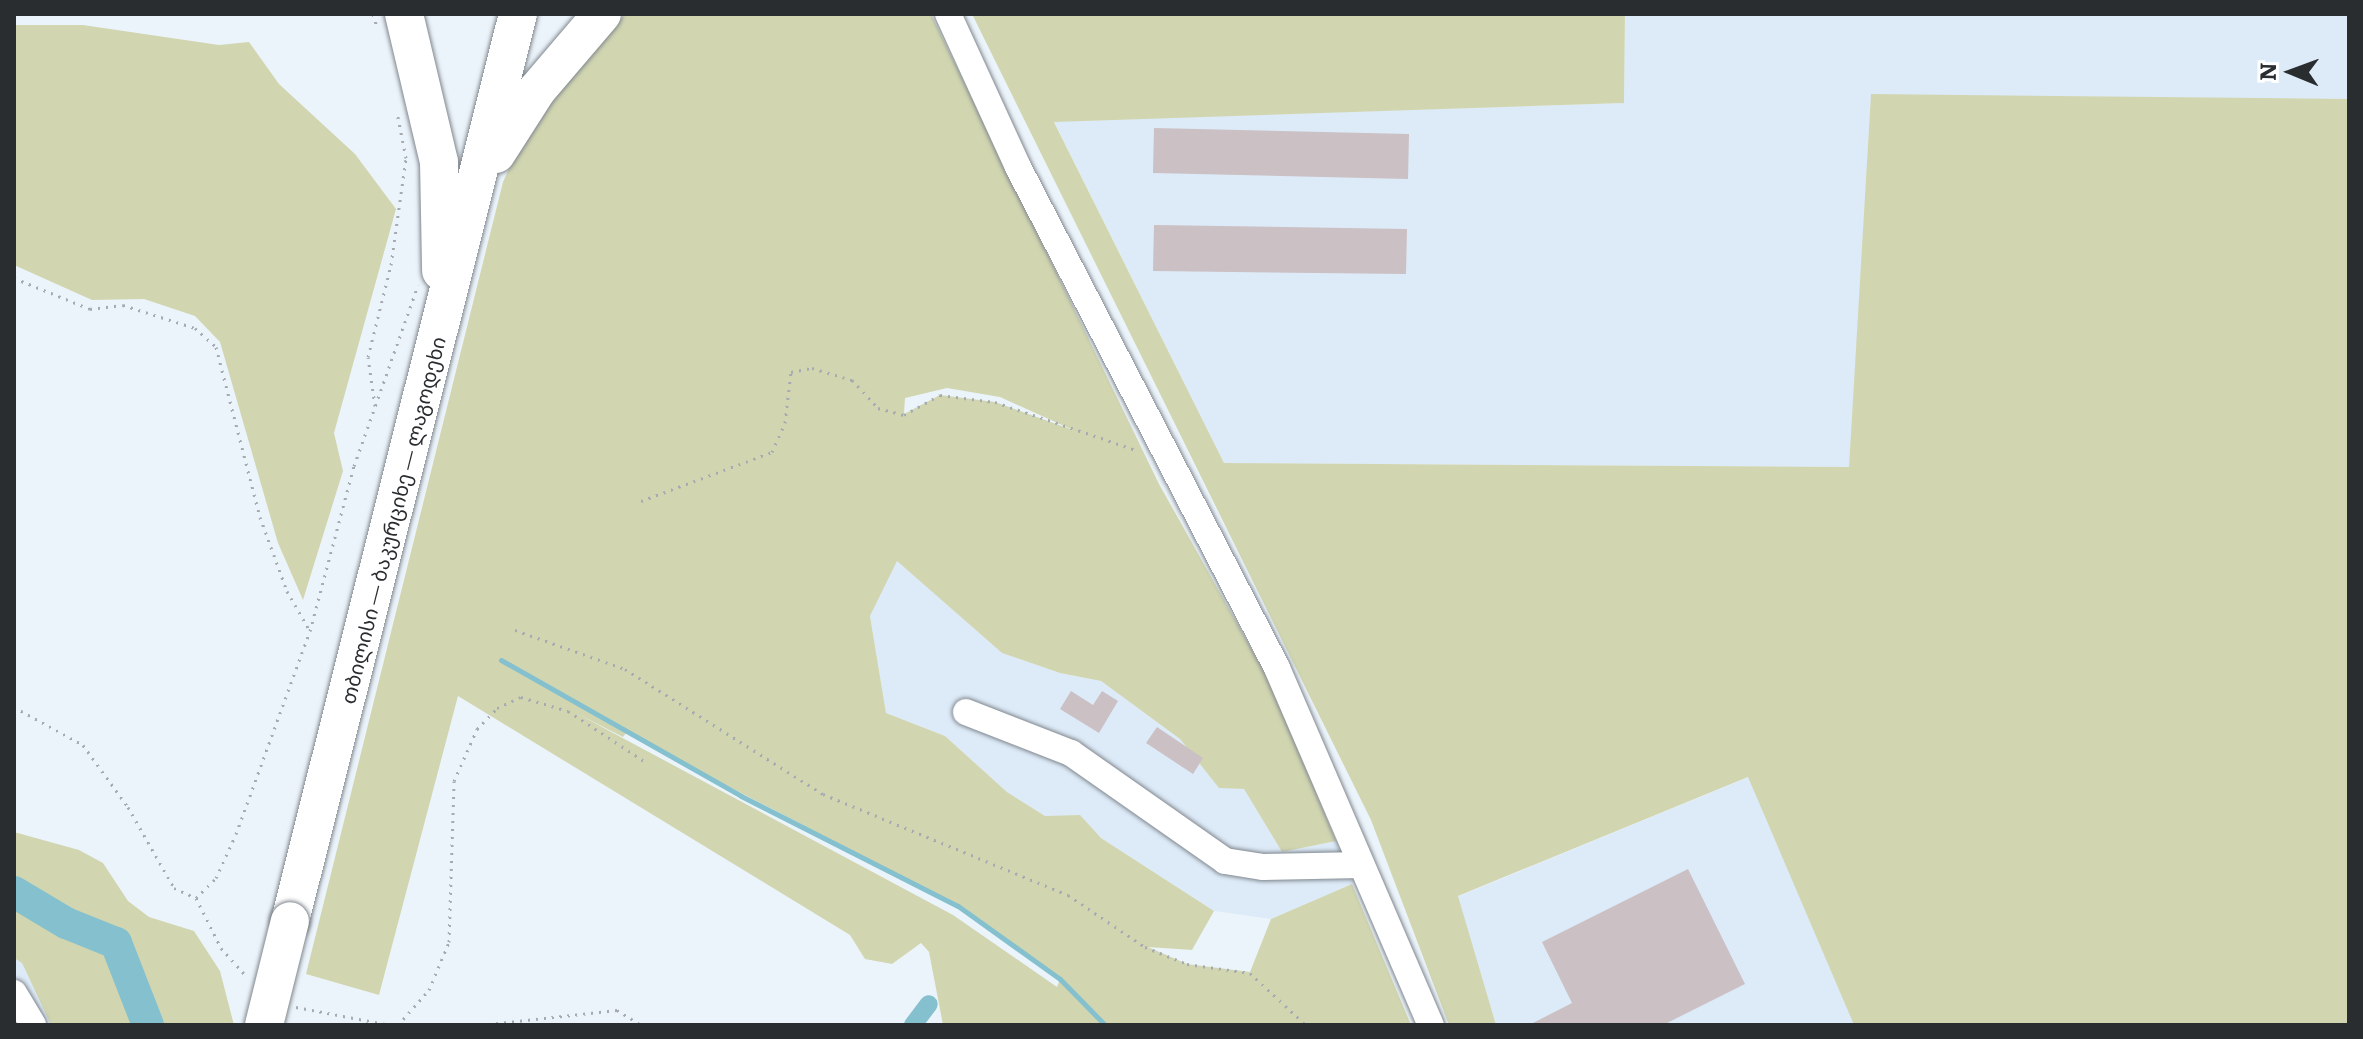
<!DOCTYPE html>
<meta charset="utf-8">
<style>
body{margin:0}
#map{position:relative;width:2363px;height:1039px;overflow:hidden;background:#ecf4fb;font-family:Literata,"Noto Sans Georgian",serif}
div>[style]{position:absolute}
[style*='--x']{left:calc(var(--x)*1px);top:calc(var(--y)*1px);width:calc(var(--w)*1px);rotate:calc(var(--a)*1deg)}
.built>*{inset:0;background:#ddebf8}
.green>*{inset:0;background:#d1d6b1}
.stream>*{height:5px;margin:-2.5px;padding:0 2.5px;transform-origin:2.5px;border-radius:2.5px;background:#85c0ce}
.canal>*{height:18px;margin:-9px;padding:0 9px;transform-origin:9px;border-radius:9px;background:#85c0ce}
.river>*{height:32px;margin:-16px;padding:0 16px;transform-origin:16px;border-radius:16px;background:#85c0ce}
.building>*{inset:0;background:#cbc0c4}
.path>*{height:3px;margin-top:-1.5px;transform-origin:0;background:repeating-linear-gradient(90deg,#a5abb1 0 2px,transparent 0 8px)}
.roads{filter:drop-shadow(0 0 2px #80878e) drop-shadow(0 0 2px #80878e)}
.minor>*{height:26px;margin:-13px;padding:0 13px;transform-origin:13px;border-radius:13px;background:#fff}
.highway>*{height:38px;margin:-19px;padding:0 19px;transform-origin:19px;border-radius:19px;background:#fff}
.bridges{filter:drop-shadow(0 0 2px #80878e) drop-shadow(0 0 2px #80878e)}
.highway-bridge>*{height:38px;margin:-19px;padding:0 19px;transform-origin:19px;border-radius:19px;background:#fff}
span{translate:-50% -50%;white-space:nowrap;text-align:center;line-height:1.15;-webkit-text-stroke:6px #fff;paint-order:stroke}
.street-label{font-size:20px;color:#2a2d30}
.frame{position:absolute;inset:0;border:16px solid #2a2d30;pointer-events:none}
.north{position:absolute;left:2251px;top:32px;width:80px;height:80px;-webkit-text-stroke:6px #fff;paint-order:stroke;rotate:271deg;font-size:22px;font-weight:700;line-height:32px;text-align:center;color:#2a2d30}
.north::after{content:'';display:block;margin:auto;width:28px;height:36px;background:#2a2d30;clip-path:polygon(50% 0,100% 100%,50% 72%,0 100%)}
</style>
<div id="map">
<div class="built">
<div style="clip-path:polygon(1625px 14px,2349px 14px,2349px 99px,1871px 95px,1850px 467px,1224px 463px,1054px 121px,1624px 103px)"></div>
<div style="clip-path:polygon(896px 560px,1002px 653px,1060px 673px,1101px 681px,1180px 739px,1219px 787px,1244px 789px,1282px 852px,1336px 841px,1352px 884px,1271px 919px,1214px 911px,1101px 838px,1080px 816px,1045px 816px,1007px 792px,945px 736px,886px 713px,870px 616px)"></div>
<div style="clip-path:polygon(1749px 777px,1854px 1025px,1496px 1025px,1457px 897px)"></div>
<div style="clip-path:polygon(14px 958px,22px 963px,51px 1025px,14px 1025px)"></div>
</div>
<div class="green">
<div style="clip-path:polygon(evenodd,625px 14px,931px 14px,1159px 484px,1270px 682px,1336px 841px,1282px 852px,1244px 789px,1219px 788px,1180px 739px,1101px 681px,1060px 673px,1002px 653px,897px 561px,870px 616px,886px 713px,945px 736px,1007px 792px,1045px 816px,1080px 815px,1101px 838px,1214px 911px,1192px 950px,1148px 947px,1187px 964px,1250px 972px,1271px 919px,1352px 884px,1411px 1025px,943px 1025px,929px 952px,921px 943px,892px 964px,865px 959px,850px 935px,458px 696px,379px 995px,306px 974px,503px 182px,526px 130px,625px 14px,947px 388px,1000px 397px,1073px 430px,995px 402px,940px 395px,904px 414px,905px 398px,947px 388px,625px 14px,576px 713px,623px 737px,626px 733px,958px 906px,1060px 979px,1057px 987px,953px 915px,576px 713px)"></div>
<div style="clip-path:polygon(972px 14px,1625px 14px,1624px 103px,1054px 122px,1224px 463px,1849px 467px,1871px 94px,2349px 99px,2349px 1025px,1854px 1025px,1748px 777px,1458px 896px,1496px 1025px,1449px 1025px,1371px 820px)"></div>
<div style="clip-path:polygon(14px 25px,83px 25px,219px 45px,249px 42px,279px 84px,355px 154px,396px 209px,334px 433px,343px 471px,303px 600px,278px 543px,220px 342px,195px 316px,144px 299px,92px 300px,14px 265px)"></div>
<div style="clip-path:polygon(14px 832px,79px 850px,103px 863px,128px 901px,149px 917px,194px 931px,220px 971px,234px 1025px,51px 1025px,22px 963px,14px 958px)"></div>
</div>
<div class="stream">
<div style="--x:501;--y:660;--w:276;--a:29.5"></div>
<div style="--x:741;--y:796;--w:243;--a:26.9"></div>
<div style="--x:958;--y:906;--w:125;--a:35.6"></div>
<div style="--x:1060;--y:979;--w:64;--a:45.6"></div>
</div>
<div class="canal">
<div style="--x:913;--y:1025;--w:26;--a:-53"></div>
</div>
<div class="river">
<div style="--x:14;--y:892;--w:61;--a:30.8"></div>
<div style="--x:66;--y:923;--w:54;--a:21.8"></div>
<div style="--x:116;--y:943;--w:88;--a:68.7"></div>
</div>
<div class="building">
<div style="clip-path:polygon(1154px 128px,1409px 134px,1408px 179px,1153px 173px)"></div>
<div style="clip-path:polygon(1154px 225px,1407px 229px,1406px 274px,1153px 271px)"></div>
<div style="clip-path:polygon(1071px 691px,1093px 705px,1102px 691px,1118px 701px,1099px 733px,1060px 709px)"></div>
<div style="clip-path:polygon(1157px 727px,1203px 758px,1193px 774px,1146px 743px)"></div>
<div style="clip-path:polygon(1688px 869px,1745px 984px,1663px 1025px,1529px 1025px,1572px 1003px,1542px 942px)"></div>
</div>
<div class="path">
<div style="--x:373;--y:14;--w:14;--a:73"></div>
<div style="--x:14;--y:278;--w:82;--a:22.2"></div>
<div style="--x:90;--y:309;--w:33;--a:-7"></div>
<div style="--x:123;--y:305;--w:76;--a:17.7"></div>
<div style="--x:195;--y:328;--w:28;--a:42"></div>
<div style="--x:216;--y:347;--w:176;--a:75.5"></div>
<div style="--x:260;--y:517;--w:79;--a:70"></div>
<div style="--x:287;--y:591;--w:46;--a:60.1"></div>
<div style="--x:375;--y:406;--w:49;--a:-98.1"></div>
<div style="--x:368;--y:357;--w:95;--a:-76"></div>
<div style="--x:391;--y:265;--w:108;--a:-82"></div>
<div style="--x:406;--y:158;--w:47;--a:-101.1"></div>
<div style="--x:641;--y:501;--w:140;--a:-20.5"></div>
<div style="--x:772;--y:452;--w:32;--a:-66"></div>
<div style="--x:785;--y:423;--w:51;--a:-83.3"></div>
<div style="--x:791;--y:372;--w:21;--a:-11"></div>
<div style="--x:812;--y:368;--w:42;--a:16.7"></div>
<div style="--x:852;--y:380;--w:38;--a:47"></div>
<div style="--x:878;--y:408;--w:27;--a:15"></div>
<div style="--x:904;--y:415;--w:41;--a:-29.1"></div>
<div style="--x:940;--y:395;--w:55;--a:7.3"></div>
<div style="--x:995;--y:402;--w:152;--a:18.8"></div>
<div style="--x:515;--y:630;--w:117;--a:19.5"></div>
<div style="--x:625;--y:669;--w:234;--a:32.3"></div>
<div style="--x:823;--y:794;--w:265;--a:22.4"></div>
<div style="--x:1068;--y:895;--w:93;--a:34"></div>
<div style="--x:1145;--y:947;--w:45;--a:22"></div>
<div style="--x:1187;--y:964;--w:64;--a:8.1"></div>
<div style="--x:1250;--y:973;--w:76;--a:42.9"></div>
<div style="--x:14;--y:707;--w:79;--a:28.8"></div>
<div style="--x:83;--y:745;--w:77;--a:54"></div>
<div style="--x:128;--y:807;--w:93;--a:60.4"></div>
<div style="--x:174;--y:888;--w:24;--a:24"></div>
<div style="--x:196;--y:898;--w:56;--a:63.4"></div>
<div style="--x:221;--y:948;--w:38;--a:48"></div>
<div style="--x:196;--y:898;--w:28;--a:-45"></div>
<div style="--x:216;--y:878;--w:48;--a:-65.6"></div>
<div style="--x:236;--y:834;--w:216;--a:-70"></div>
<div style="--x:310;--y:631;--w:171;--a:-75.1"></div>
<div style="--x:354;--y:466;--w:192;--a:-70.5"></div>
<div style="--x:296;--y:1007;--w:96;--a:10.8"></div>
<div style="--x:398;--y:1025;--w:47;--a:-48.5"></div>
<div style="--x:429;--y:990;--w:52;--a:-67.4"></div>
<div style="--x:449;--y:942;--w:161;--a:-88.2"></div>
<div style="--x:454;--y:781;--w:57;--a:-66.1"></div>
<div style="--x:477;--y:729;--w:29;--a:-46"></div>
<div style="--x:497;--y:708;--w:26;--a:-25"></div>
<div style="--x:521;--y:697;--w:49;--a:16.6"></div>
<div style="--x:568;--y:711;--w:91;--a:33.3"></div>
<div style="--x:480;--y:1025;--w:138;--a:-6.2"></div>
<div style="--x:617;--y:1010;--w:28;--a:32"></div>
</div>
<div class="roads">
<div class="minor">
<div style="--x:948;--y:14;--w:168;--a:65.4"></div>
<div style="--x:1018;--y:167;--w:564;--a:62.66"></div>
<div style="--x:1277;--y:668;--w:389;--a:66.7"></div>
<div style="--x:966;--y:712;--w:113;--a:21.3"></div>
<div style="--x:1071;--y:753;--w:188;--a:35"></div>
<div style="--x:1225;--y:861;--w:39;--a:9"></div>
<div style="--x:1264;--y:867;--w:97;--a:-1.2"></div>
<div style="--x:14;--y:993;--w:37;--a:59"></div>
</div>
<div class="highway">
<div style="--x:404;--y:14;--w:152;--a:76.7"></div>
<div style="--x:439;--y:162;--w:109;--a:88.9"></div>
<div style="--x:496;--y:154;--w:76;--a:-57.4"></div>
<div style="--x:537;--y:90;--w:100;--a:-49.5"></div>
<div style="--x:290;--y:921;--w:935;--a:-75.89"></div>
</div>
</div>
<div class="bridges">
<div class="highway-bridge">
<div style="--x:264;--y:1025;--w:107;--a:-76"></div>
</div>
</div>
<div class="street-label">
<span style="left:392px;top:520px;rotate:-76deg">თბილისი — ბაკურციხე — ლაგოდეხი</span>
</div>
<div class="frame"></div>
<div class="north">N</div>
</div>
